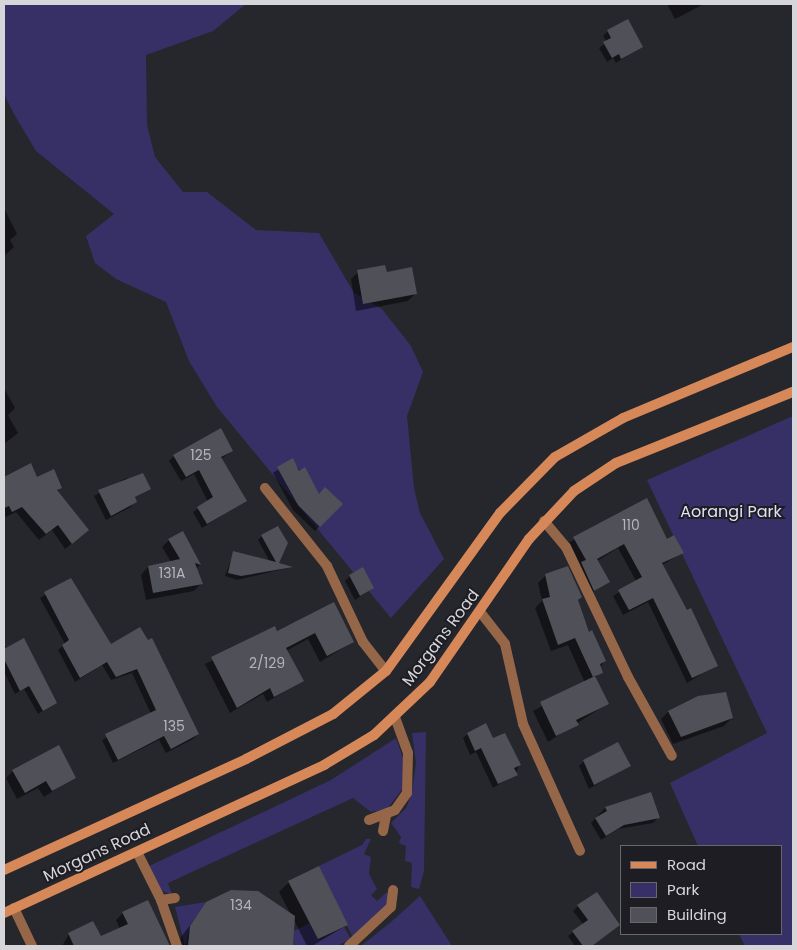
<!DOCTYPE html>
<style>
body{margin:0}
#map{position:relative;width:797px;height:950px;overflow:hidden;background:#26262d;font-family:Poppins,sans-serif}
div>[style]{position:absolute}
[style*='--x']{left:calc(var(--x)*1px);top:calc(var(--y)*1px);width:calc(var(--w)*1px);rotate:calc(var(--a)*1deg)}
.green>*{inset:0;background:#363066}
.shadow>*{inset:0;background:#0007}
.building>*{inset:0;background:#505058}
.lane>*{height:10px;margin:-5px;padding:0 5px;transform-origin:5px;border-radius:5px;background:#966648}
.street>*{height:10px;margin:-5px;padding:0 5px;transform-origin:5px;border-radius:5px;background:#966648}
.secondary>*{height:10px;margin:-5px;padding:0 5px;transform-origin:5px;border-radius:5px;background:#d68858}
span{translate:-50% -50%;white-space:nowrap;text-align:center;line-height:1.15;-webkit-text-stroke:4px #1d1d23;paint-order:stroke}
.number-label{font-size:14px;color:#b4b4ba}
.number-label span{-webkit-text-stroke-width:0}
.park-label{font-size:16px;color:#e0e0f5}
.street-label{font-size:16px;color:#d5d5da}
.frame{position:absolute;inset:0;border:5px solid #d5d5da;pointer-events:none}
.legend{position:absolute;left:620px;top:845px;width:162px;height:90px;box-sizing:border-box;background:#1d1d23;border:1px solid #67676c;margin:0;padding:6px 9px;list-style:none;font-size:15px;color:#d5d5da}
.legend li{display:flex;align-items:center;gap:10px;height:25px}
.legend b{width:25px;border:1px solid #67676c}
</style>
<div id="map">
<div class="green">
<div style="clip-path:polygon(4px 4px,246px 4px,213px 31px,146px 55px,147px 125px,155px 157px,183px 192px,207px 192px,256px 230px,319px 233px,354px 293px,382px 309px,411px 346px,423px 372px,407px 416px,414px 488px,420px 513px,444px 559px,391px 618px,217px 407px,189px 361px,166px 302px,116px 279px,95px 263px,86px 236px,114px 214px,36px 151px,14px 114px,4px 94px)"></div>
<div style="clip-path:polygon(793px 416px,793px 946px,745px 946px,739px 934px,781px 934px,781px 846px,698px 846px,670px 783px,767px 733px,647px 480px)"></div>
<div style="clip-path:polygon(426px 732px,424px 871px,419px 889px,411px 887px,412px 863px,405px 861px,406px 846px,399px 843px,401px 837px,391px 823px,406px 808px,412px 793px,416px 763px,412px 733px)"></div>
<div style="clip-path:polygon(396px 738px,405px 764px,404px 787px,387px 809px,371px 812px,353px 798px,168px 883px,172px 895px,160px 890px,147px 867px,331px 780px)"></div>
<div style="clip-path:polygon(366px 839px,371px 839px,364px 854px,371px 857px,369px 874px,377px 889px,371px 895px,377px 901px,387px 892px,388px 897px,386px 906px,353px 938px,319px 866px,362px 845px)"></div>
<div style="clip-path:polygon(420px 896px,452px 946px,361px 946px,391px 922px)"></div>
<div style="clip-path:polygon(206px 902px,190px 926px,185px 946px,175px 907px)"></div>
<div style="clip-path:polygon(310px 923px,319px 940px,344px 927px,351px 939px,337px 946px,293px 946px,294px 931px)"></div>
</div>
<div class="shadow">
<div style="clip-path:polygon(667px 4px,704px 4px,675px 19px)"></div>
<div style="clip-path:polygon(608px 31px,642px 46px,616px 63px,613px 58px,607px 62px,599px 48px,607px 42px,603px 36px)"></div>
<div style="clip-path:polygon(4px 208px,17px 234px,10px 240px,14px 247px,4px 256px)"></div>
<div style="clip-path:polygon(358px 272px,386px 273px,416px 293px,408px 301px,356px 311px,351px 279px)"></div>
<div style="clip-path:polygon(4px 388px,15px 408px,8px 415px,18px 433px,4px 444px)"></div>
<div style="clip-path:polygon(232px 451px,221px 459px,245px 501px,202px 528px,193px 512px,208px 502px,194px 474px,181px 481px,169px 461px,174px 456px)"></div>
<div style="clip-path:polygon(292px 460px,319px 496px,341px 504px,315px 531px,293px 510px,273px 473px)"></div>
<div style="clip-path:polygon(30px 465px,37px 478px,61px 487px,57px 491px,81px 536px,65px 549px,52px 530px,39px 540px,16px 512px,6px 517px,4px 513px,4px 478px)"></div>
<div style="clip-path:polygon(126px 478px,150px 488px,134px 498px,131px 507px,106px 520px,94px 496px)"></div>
<div style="clip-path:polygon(647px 500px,667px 540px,682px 553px,662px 565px,716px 665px,687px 683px,648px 602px,623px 615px,613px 596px,636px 581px,618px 548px,597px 561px,608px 581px,589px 595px,568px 543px)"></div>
<div style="clip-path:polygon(262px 536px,278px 564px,291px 567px,237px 580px,225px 576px,234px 552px,270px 562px,258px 540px)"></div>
<div style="clip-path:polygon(169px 540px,200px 565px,196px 569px,201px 583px,194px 591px,146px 600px,141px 575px,148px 567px,171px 562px,162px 547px)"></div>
<div style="clip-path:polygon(546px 575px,581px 597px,577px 601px,588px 634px,604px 661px,595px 679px,607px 704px,548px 742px,533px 711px,585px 683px,568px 645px,551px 651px,535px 608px,542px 601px,538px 583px)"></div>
<div style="clip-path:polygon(350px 576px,373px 588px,355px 600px,345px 581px)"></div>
<div style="clip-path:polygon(70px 580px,111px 646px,139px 629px,198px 734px,193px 739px,166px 753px,159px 740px,113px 763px,102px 740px,151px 714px,132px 673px,111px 680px,102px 665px,75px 682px,58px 650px,65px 644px,40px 598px)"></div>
<div style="clip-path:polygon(334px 604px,353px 642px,320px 662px,308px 639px,286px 651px,302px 681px,267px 702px,263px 694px,230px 713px,205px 664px)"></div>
<div style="clip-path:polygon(24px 640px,56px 703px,38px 714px,24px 689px,15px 694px,4px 672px,4px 650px)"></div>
<div style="clip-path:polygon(668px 712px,732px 718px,724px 726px,673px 744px,661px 719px)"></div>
<div style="clip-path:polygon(468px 734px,493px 740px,519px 765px,516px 774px,493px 788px,476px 752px,470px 755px,463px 738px)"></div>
<div style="clip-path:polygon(584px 761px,629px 765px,589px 789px,579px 766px)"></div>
<div style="clip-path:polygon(13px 771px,74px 777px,44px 797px,38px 788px,17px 799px,6px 778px)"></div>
<div style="clip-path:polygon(650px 793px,658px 818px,653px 823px,618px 829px,601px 840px,591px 823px,605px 808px)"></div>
<div style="clip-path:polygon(289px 882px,347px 925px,312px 946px,307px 946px,294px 920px,292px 946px,180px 946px,181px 937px,207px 903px,291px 915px,279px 892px)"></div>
<div style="clip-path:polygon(148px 902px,169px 946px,62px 946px,69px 934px,100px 938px,120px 929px,116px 920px,123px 913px)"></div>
<div style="clip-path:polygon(578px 906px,613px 930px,591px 946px,575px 946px,568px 936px,583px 924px,573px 911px)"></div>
</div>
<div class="building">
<div style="clip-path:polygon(628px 19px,643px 47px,621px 59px,619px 54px,612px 58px,603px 42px,611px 38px,607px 30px)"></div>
<div style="clip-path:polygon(385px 265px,387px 272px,412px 267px,417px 294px,363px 304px,357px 270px)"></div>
<div style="clip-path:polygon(221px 428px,233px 451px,221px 457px,247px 501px,207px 524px,197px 507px,213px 497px,199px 470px,186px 477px,173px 455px)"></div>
<div style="clip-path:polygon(293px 458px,299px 471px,305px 467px,319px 494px,325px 487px,343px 504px,320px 527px,298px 505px,277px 467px)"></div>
<div style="clip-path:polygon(31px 463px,37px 477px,54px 469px,62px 488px,57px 490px,89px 530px,72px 544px,58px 525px,46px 534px,22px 507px,12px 512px,9px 506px,4px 508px,4px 477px)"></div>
<div style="clip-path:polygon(143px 473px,151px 489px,135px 497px,137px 502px,111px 516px,98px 490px)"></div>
<div style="clip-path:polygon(647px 498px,667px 539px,674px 535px,684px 553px,662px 563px,687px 610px,691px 608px,718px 666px,692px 678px,653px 598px,629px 610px,618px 590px,642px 577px,624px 544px,597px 559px,610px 582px,594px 591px,581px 562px,586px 560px,573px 537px)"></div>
<div style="clip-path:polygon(278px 526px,288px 543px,279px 563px,293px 567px,241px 576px,228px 573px,233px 551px,276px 562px,261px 535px)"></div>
<div style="clip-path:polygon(183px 531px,201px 565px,195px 563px,203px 584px,153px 593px,148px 566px,180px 559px,168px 539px)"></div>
<div style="clip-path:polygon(568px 566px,582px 597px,578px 600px,589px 632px,592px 630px,606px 661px,600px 664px,603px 673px,593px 677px,575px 638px,558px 645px,542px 599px,550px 597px,545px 574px)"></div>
<div style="clip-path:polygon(363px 567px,374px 588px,360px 596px,349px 575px)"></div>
<div style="clip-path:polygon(71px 578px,111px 644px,140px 627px,148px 640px,152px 638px,199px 734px,171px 749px,164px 736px,118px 760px,105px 734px,156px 710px,137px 669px,116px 677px,107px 662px,80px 678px,62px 645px,69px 640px,44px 592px)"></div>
<div style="clip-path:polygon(334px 602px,354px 642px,327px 656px,315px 633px,286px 648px,304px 681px,274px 697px,270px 688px,237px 708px,211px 657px,275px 626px,277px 631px)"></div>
<div style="clip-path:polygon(24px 638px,57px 703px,43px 711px,29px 686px,20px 691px,4px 659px,4px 649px)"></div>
<div style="clip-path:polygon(595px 676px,609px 704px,576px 720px,579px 725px,556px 736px,540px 702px)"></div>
<div style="clip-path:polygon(726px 692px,733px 718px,681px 737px,668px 711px,698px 696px)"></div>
<div style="clip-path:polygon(486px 723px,493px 738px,505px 733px,521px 765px,514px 768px,518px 775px,498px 784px,481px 748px,475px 751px,467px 733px)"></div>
<div style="clip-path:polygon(618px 742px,631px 766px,594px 785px,583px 760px)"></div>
<div style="clip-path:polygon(59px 745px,76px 778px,52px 791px,46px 781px,25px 793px,12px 770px)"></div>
<div style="clip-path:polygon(651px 792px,660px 818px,624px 825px,606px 836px,595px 818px,607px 811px,605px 807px)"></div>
<div style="clip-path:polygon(319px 866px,348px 925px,318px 939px,288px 881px)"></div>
<div style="clip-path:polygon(231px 890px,258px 891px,295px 916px,293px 946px,188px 946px,190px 926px,206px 902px)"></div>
<div style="clip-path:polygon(597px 892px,620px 925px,592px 946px,583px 946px,572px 931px,588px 920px,577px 905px)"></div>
<div style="clip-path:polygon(148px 900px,170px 946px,74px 946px,68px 933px,93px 921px,101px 936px,128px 924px,122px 912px)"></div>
</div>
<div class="lane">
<div style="--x:265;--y:488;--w:100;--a:51.5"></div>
<div style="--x:327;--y:566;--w:84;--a:64.7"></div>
<div style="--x:363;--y:642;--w:37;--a:52"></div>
<div style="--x:544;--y:521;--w:34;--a:50"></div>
<div style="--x:566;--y:547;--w:144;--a:64.5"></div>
<div style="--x:628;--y:677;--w:90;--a:60.9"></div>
<div style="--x:481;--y:613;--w:39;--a:52"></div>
<div style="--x:505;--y:644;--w:82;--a:77.3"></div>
<div style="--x:523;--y:724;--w:139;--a:65.8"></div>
<div style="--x:369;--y:820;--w:28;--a:-21"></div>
<div style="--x:395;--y:810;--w:21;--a:-55"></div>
<div style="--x:407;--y:793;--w:40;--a:-88.6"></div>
<div style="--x:408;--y:753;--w:37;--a:-110"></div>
<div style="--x:383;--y:831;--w:15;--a:-79"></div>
<div style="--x:137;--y:852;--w:54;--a:63.4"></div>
<div style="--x:161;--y:900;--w:14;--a:-8"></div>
<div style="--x:161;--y:900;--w:49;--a:70.8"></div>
<div style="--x:349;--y:946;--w:57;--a:-42.9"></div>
<div style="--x:391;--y:907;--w:17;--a:-83"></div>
</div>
<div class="street">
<div style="--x:14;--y:908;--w:42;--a:64.7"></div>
</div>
<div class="secondary">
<div style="--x:4;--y:870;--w:266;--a:-24.6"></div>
<div style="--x:246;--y:759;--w:98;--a:-27.3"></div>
<div style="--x:333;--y:714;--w:68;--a:-39.1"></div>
<div style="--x:386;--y:671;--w:195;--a:-54.2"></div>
<div style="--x:500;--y:513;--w:78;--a:-45.5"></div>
<div style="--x:555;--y:457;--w:78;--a:-29.8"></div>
<div style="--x:623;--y:418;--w:184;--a:-22.7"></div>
<div style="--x:4;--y:913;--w:353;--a:-24.8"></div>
<div style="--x:324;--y:765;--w:58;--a:-31"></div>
<div style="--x:374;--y:735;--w:77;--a:-43.4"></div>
<div style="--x:430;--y:682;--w:174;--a:-55.3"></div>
<div style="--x:529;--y:539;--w:66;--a:-46.8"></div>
<div style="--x:574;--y:491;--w:50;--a:-33.7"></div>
<div style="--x:616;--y:463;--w:191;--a:-21.9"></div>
</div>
<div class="number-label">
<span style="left:201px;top:455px">125</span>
<span style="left:631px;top:525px">110</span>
<span style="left:172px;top:573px">131A</span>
<span style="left:267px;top:663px">2/129</span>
<span style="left:174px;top:726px">135</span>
<span style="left:241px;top:905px">134</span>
</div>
<div class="park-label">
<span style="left:731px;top:512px">Aorangi Park</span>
</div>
<div class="street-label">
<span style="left:441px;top:638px;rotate:-53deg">Morgans Road</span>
<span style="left:97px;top:853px;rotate:-25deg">Morgans Road</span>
</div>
<div class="frame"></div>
<ul class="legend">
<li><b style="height:6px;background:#d68858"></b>Road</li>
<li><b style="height:14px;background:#363066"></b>Park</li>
<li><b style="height:14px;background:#505058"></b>Building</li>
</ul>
</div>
